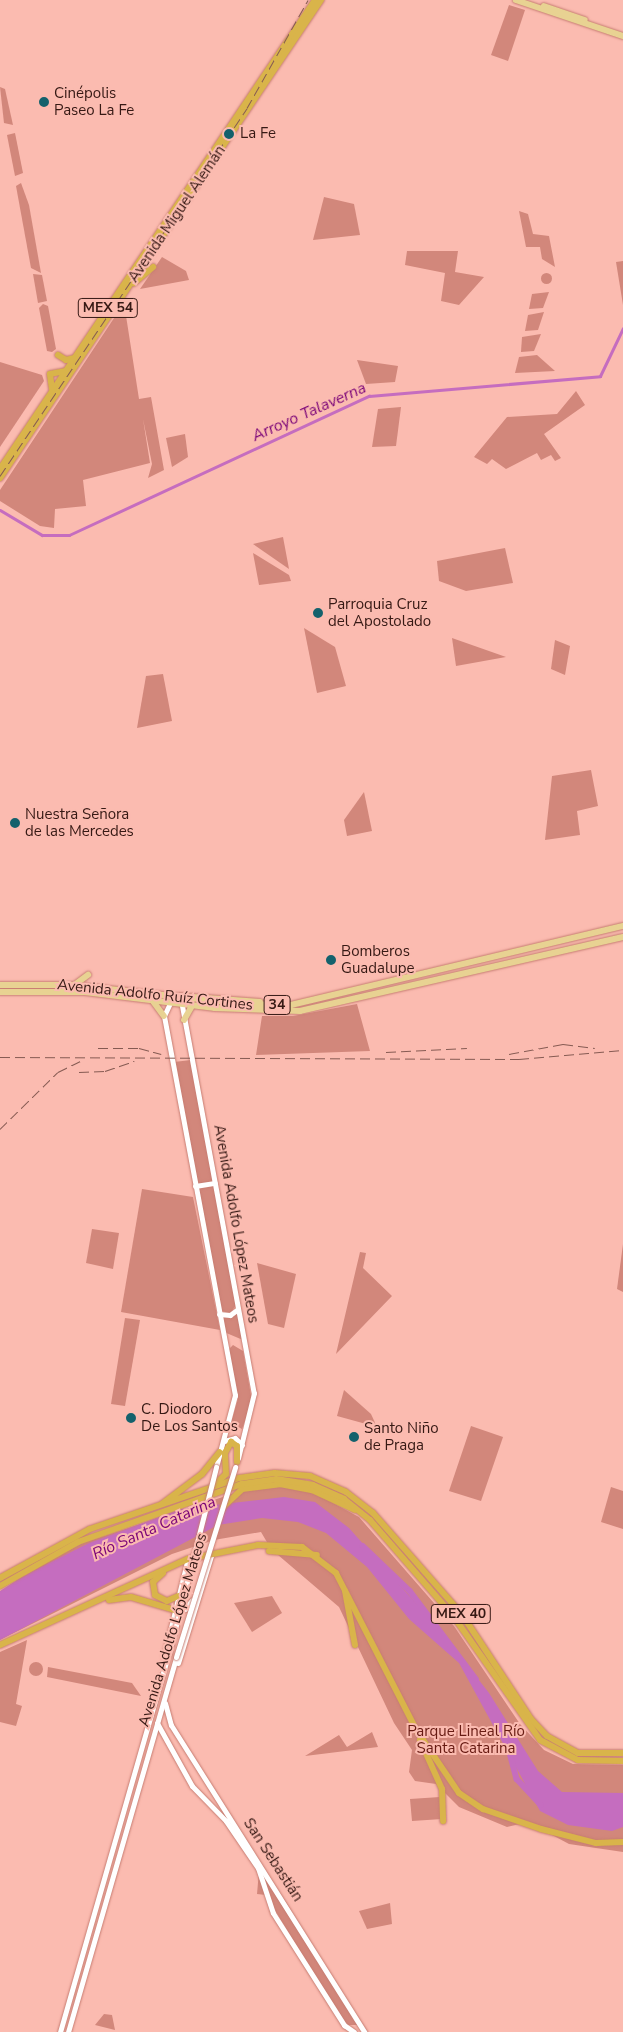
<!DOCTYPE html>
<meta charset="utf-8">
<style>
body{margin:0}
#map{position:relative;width:623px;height:2032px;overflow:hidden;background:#fbbbb0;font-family:"Nunito Sans",sans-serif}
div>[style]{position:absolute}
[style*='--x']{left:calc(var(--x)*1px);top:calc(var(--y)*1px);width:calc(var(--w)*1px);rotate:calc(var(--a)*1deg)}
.green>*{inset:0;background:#d2877b}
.round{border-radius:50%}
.water>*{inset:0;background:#c56dbf}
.canal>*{height:3px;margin:-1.5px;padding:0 1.5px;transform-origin:1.5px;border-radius:1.5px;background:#c56dbf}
.river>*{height:5.5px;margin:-2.75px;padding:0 2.75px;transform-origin:2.75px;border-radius:2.75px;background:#c56dbf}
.roads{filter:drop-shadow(0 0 1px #c77d72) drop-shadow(0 0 1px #c77d72)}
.secondary>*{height:5px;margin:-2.5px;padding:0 2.5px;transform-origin:2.5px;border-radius:2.5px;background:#fff}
.primary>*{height:5.5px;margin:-2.75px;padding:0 2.75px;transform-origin:2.75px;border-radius:2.75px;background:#e8d292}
.highway>*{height:6px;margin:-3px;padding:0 3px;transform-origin:3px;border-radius:3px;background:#d9b44a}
.rail>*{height:1px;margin-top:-0.5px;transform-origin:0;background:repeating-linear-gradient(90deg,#855a52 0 10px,transparent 0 15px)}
.bridges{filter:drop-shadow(0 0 1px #c77d72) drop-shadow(0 0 1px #c77d72)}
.secondary-bridge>*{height:5px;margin:-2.5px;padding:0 2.5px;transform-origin:2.5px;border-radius:2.5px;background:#fff}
.dots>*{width:14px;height:14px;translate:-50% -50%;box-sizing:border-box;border:2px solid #fbbbb0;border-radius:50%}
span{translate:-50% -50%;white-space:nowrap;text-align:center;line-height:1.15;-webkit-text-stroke:4px #fbbbb0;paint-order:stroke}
.shield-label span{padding:1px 4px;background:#fbbbb0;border:1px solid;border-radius:4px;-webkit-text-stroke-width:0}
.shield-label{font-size:14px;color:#361914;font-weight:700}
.poi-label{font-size:15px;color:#361914}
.left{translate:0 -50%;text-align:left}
.street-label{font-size:15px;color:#361914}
.park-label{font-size:15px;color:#671b13}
.water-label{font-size:16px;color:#7b0478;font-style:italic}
</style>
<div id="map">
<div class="green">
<div style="clip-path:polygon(509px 5px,525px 10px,508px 61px,491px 55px)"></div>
<div style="clip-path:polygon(0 87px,5px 89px,13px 125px,4px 123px)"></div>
<div style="clip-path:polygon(15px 133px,23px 173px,15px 176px,7px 135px)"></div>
<div style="clip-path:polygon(21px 183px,29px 205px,41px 273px,31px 268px,16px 186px)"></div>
<div style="clip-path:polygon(324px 197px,354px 204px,360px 235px,313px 240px)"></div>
<div style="clip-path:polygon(519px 211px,528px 214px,533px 234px,549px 236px,555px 267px,542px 259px,540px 247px,526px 247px)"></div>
<div style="clip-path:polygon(407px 251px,458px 251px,455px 272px,484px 277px,459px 305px,441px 301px,445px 273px,405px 265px)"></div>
<div style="clip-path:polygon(162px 257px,186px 271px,189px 280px,140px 289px)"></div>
<div style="clip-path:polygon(623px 261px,623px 305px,616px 262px)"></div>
<div class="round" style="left:540.5px;top:272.5px;width:11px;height:11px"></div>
<div style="clip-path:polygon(33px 274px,42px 275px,47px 301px,38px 303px)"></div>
<div style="clip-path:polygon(549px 292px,543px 308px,529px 309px,532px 294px)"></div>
<div style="clip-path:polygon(124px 303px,139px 399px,151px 397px,164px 470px,148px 478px,152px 464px,143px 419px,150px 463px,83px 480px,86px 506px,55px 509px,54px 528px,40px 526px,0 501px,0 490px)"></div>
<div style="clip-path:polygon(43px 304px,48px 306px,56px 349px,52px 352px,47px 351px,39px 308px)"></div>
<div style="clip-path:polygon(544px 312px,538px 330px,525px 331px,528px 315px)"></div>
<div style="clip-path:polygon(541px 334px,534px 351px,521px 352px,522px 337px)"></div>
<div style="clip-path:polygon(537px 355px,555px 371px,515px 373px,519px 357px)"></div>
<div style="clip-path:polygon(357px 360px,398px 366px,395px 382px,366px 384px)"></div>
<div style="clip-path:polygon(0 362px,42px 375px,44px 381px,0 447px)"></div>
<div style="clip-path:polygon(576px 391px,585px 405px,544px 434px,561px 458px,555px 461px,551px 455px,541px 460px,537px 453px,506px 469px,492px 459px,487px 464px,474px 457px,507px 417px,557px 414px)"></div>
<div style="clip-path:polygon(401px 407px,396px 446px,372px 447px,378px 409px)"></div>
<div style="clip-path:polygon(185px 434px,188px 457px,172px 467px,166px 438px)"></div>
<div style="clip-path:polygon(283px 537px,289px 569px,253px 544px)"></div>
<div style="clip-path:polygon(505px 548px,513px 583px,466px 591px,439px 581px,437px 561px)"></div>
<div style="clip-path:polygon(253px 553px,289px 575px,291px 581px,259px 585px)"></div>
<div style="clip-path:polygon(304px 628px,335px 647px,346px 686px,317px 693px)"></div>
<div style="clip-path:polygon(452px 638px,506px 657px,456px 666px)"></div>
<div style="clip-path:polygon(555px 640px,570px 646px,565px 675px,551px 669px)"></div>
<div style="clip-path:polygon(163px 674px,172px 721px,137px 728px,146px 676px)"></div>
<div style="clip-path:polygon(591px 770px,598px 806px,577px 811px,580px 835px,545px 840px,552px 776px)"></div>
<div style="clip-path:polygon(364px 792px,372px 831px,347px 836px,344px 820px)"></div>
<div style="clip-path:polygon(357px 1004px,370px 1051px,256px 1055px,262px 1016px,293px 1016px)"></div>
<div style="clip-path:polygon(191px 1060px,213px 1182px,197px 1184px,174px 1062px)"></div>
<div style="clip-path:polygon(214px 1186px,236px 1305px,230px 1314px,220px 1310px,197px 1189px)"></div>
<div style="clip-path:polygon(142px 1189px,193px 1197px,220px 1330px,121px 1312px)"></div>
<div style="clip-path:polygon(92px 1229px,119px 1233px,113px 1269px,86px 1263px)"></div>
<div style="clip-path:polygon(623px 1244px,623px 1292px,617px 1289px)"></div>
<div style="clip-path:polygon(360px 1252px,366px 1253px,363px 1268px,392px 1296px,336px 1354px)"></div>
<div style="clip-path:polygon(257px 1263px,296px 1274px,284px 1328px,268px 1324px)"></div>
<div style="clip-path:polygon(238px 1314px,243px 1340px,224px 1332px,221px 1316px)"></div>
<div style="clip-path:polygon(125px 1318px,140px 1320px,125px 1406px,111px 1404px)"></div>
<div style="clip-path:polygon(233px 1345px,243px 1351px,252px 1401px,242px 1429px,231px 1423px,238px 1399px,228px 1350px)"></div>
<div style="clip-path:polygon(344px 1390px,371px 1414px,377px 1427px,337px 1416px)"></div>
<div style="clip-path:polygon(471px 1426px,503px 1437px,481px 1501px,449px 1491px)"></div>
<div style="clip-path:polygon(269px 1486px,309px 1490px,359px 1517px,454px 1626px,520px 1724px,544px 1750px,573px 1764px,623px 1765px,623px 1852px,569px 1844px,528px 1822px,507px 1827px,459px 1807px,436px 1784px,415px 1781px,409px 1772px,412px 1750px,394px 1723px,339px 1607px,271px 1549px,261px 1532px,214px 1540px,172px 1554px,0 1640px,0 1592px,46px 1562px,83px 1543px,244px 1490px)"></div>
<div style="clip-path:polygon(611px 1487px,623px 1491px,623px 1529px,601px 1522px)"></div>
<div style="clip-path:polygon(272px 1596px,282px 1613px,252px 1632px,234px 1603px)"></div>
<div style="clip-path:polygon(27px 1640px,16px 1704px,22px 1706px,16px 1726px,0 1722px,0 1652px)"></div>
<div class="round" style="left:29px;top:1662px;width:14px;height:14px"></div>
<div style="clip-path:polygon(48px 1667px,132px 1683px,141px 1696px,47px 1677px)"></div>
<div style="clip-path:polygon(372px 1732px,378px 1747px,305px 1756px,339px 1735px,347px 1747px)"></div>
<div style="clip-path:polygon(440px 1797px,442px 1819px,412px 1821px,410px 1799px)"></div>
<div style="clip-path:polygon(259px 1871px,284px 1899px,361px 2025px,344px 2025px,266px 1895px,257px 1894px)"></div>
<div style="clip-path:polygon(390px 1903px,392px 1924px,367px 1929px,359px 1911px)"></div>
<div style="clip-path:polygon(104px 2014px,112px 2015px,115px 2030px,95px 2025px)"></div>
</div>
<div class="water">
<div style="clip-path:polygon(284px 1497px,315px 1502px,349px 1528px,443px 1634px,489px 1693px,538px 1771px,562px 1792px,623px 1793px,623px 1827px,612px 1831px,568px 1825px,540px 1811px,459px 1663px,409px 1619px,367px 1567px,326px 1533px,298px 1522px,262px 1518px,218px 1525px,0 1640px,0 1591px,23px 1576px,89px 1543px,180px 1509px)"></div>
</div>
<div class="canal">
<div style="--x:0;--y:510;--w:49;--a:30.8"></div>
<div style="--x:42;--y:535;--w:27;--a:0"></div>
<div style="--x:69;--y:535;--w:331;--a:-24.9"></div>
<div style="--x:369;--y:396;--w:232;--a:-4.9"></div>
<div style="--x:600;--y:376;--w:53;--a:-64.4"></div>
</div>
<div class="river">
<div style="--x:363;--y:1546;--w:65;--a:43.8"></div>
<div style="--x:410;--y:1591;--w:110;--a:53.1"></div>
<div style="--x:510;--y:1753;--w:27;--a:75"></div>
<div style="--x:517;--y:1779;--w:35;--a:47"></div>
</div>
<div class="roads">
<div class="secondary">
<div style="--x:180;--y:995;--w:405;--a:79.5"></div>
<div style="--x:254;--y:1393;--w:67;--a:103.8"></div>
<div style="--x:170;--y:1003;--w:14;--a:115"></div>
<div style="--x:164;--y:1016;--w:386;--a:79.4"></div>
<div style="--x:235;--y:1395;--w:74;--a:104.8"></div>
<div style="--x:195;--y:1186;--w:20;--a:-9"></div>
<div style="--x:219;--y:1314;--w:11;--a:5"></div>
<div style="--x:230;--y:1315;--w:10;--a:-37"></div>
<div style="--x:224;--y:1441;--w:11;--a:-15"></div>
<div style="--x:235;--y:1438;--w:10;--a:45"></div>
<div style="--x:176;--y:1610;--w:9;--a:-6"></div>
<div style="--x:185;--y:1609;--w:11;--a:-52"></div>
<div style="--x:164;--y:1656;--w:97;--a:-76.3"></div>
<div style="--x:178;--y:1663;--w:112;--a:-72.9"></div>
<div style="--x:165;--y:1703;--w:23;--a:75"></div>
<div style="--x:171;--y:1725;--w:363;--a:57.8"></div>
<div style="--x:157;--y:1723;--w:72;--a:60.9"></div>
<div style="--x:192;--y:1786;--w:49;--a:45.8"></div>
<div style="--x:226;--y:1821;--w:57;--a:55.8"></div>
<div style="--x:258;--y:1868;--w:47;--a:71.6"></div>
<div style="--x:273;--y:1913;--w:133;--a:57.6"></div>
<div style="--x:344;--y:2025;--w:12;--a:35"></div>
<div style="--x:60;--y:2032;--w:394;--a:-74"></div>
<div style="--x:68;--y:2032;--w:390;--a:-73.9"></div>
</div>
<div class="primary">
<div style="--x:516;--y:0;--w:113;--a:18.6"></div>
<div style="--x:544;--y:6;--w:43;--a:18.9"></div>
<div style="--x:76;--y:984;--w:15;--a:-37"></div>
<div style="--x:0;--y:985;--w:73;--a:0"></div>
<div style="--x:73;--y:985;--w:172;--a:6.3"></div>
<div style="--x:244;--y:1004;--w:47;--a:1.2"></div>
<div style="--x:291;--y:1005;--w:341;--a:-13.4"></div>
<div style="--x:0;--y:992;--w:85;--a:0"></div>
<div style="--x:85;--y:992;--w:131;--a:7"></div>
<div style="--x:215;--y:1008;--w:85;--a:2"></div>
<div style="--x:300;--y:1011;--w:331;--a:-12.9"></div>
<div style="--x:179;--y:996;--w:81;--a:4.2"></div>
<div style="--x:154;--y:1002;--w:17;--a:54"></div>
<div style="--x:184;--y:1020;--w:16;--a:-60"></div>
</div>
<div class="highway">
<div style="--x:134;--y:283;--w:25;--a:-40"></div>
<div style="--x:58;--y:355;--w:9;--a:32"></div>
<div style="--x:66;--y:360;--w:8;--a:-14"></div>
<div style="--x:52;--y:389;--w:15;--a:-98"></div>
<div style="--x:50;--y:374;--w:15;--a:-11"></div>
<div style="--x:0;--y:469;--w:565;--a:-56.11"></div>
<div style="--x:0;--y:478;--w:576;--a:-56.12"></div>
<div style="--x:215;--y:1484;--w:15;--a:-42"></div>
<div style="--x:226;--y:1474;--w:21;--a:-93"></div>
<div style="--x:225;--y:1453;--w:13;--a:-61"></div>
<div style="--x:231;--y:1442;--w:7;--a:34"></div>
<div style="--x:237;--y:1446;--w:16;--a:90"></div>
<div style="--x:162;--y:1504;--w:50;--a:-36.9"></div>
<div style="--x:202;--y:1474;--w:28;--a:-51"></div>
<div style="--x:223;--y:1507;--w:26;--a:-43"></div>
<div style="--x:242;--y:1489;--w:38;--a:-7"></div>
<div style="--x:280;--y:1484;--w:33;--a:11"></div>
<div style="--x:312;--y:1490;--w:47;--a:24.9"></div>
<div style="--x:269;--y:1551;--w:48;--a:4.8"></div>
<div style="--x:163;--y:1573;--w:13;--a:138"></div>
<div style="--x:153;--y:1582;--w:13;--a:81"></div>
<div style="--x:155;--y:1595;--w:13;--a:27"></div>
<div style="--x:167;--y:1601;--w:12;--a:-24"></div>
<div style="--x:0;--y:1578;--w:102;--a:-28.6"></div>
<div style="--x:90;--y:1529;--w:157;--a:-18.9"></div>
<div style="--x:239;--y:1478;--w:36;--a:-8"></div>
<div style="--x:275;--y:1473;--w:35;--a:5"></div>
<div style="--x:310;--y:1476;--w:39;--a:24"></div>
<div style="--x:346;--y:1492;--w:34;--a:38"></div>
<div style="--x:373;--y:1513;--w:133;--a:48.7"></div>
<div style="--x:461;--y:1613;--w:127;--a:56.6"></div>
<div style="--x:531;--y:1719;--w:23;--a:47"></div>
<div style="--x:547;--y:1736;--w:35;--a:29"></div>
<div style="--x:578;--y:1753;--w:45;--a:0"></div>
<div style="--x:0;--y:1586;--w:90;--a:-29.4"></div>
<div style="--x:78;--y:1542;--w:174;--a:-19.5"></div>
<div style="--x:242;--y:1484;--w:34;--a:-8"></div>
<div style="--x:276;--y:1479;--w:37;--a:9"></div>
<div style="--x:313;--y:1485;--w:34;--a:24"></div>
<div style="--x:344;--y:1499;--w:33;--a:39"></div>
<div style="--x:370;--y:1520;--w:128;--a:49.1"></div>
<div style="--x:454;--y:1617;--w:150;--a:55"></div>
<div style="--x:540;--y:1740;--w:43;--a:27.8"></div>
<div style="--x:578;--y:1760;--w:45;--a:1.3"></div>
<div style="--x:345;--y:1591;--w:55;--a:79.5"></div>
<div style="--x:109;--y:1600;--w:22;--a:-8"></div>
<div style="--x:131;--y:1597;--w:46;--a:16.5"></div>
<div style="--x:0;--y:1645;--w:207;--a:-24.6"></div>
<div style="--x:188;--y:1559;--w:71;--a:-11.3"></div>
<div style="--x:258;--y:1545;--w:44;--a:2.6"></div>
<div style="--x:302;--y:1547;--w:43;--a:37.4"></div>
<div style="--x:336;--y:1573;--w:178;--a:62.9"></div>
<div style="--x:417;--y:1731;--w:75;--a:55.9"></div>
<div style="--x:459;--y:1793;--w:29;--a:34"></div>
<div style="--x:483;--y:1809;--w:61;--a:19"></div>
<div style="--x:541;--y:1829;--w:57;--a:14.3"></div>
<div style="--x:596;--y:1843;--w:27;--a:-2"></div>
<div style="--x:420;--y:1740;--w:54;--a:65.8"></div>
<div style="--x:442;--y:1789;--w:32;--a:88"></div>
</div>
</div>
<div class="rail">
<div style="--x:0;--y:476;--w:443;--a:-56.1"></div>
<div style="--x:247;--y:108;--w:124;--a:-60.5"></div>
<div style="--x:98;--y:1048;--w:41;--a:0"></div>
<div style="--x:139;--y:1048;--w:23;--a:15"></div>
<div style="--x:386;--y:1052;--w:81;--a:-2.8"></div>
<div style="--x:509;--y:1054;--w:55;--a:-10.5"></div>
<div style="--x:563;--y:1044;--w:32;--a:7"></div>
<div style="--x:0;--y:1057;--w:519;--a:0.22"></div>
<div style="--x:519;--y:1059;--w:104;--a:-4.9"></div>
<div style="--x:79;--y:1072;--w:26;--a:-2"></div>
<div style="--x:105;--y:1071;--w:31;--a:-19"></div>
<div style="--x:0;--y:1129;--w:81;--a:-44.5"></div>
<div style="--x:58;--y:1072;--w:25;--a:-26"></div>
</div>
<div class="bridges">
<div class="secondary-bridge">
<div style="--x:169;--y:1653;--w:192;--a:-75.8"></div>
<div style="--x:176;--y:1657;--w:199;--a:-72.7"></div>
</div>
</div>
<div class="dots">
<div style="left:44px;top:102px;background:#14616c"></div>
<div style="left:229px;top:134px;background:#14616c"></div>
<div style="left:318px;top:613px;background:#14616c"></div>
<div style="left:15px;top:823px;background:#14616c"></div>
<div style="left:331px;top:960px;background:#14616c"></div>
<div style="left:131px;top:1418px;background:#14616c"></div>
<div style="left:354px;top:1437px;background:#14616c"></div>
</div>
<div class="shield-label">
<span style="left:108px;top:308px">MEX 54</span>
<span style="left:277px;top:1005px">34</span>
<span style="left:461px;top:1614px">MEX 40</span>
</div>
<div class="poi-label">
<span class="left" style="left:54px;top:102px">Cinépolis<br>Paseo La Fe</span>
<span class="left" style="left:240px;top:134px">La Fe</span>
<span class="left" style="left:328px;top:613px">Parroquia Cruz<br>del Apostolado</span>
<span class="left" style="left:25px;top:823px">Nuestra Señora<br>de las Mercedes</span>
<span class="left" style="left:341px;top:960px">Bomberos<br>Guadalupe</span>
<span class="left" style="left:141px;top:1418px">C. Diodoro<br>De Los Santos</span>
<span class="left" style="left:364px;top:1437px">Santo Niño<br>de Praga</span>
</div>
<div class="street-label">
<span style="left:177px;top:214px;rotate:-56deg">Avenida Miguel Alemán</span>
<span style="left:155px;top:995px;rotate:6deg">Avenida Adolfo Ruíz Cortines</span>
<span style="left:236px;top:1224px;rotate:80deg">Avenida Adolfo López Mateos</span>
<span style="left:173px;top:1630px;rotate:-73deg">Avenida Adolfo López Mateos</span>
<span style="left:273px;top:1860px;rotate:57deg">San Sebastián</span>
</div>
<div class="park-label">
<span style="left:466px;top:1740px">Parque Lineal Río<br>Santa Catarina</span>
</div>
<div class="water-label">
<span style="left:309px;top:412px;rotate:-24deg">Arroyo Talaverna</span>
<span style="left:154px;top:1528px;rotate:-24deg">Río Santa Catarina</span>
</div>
</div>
